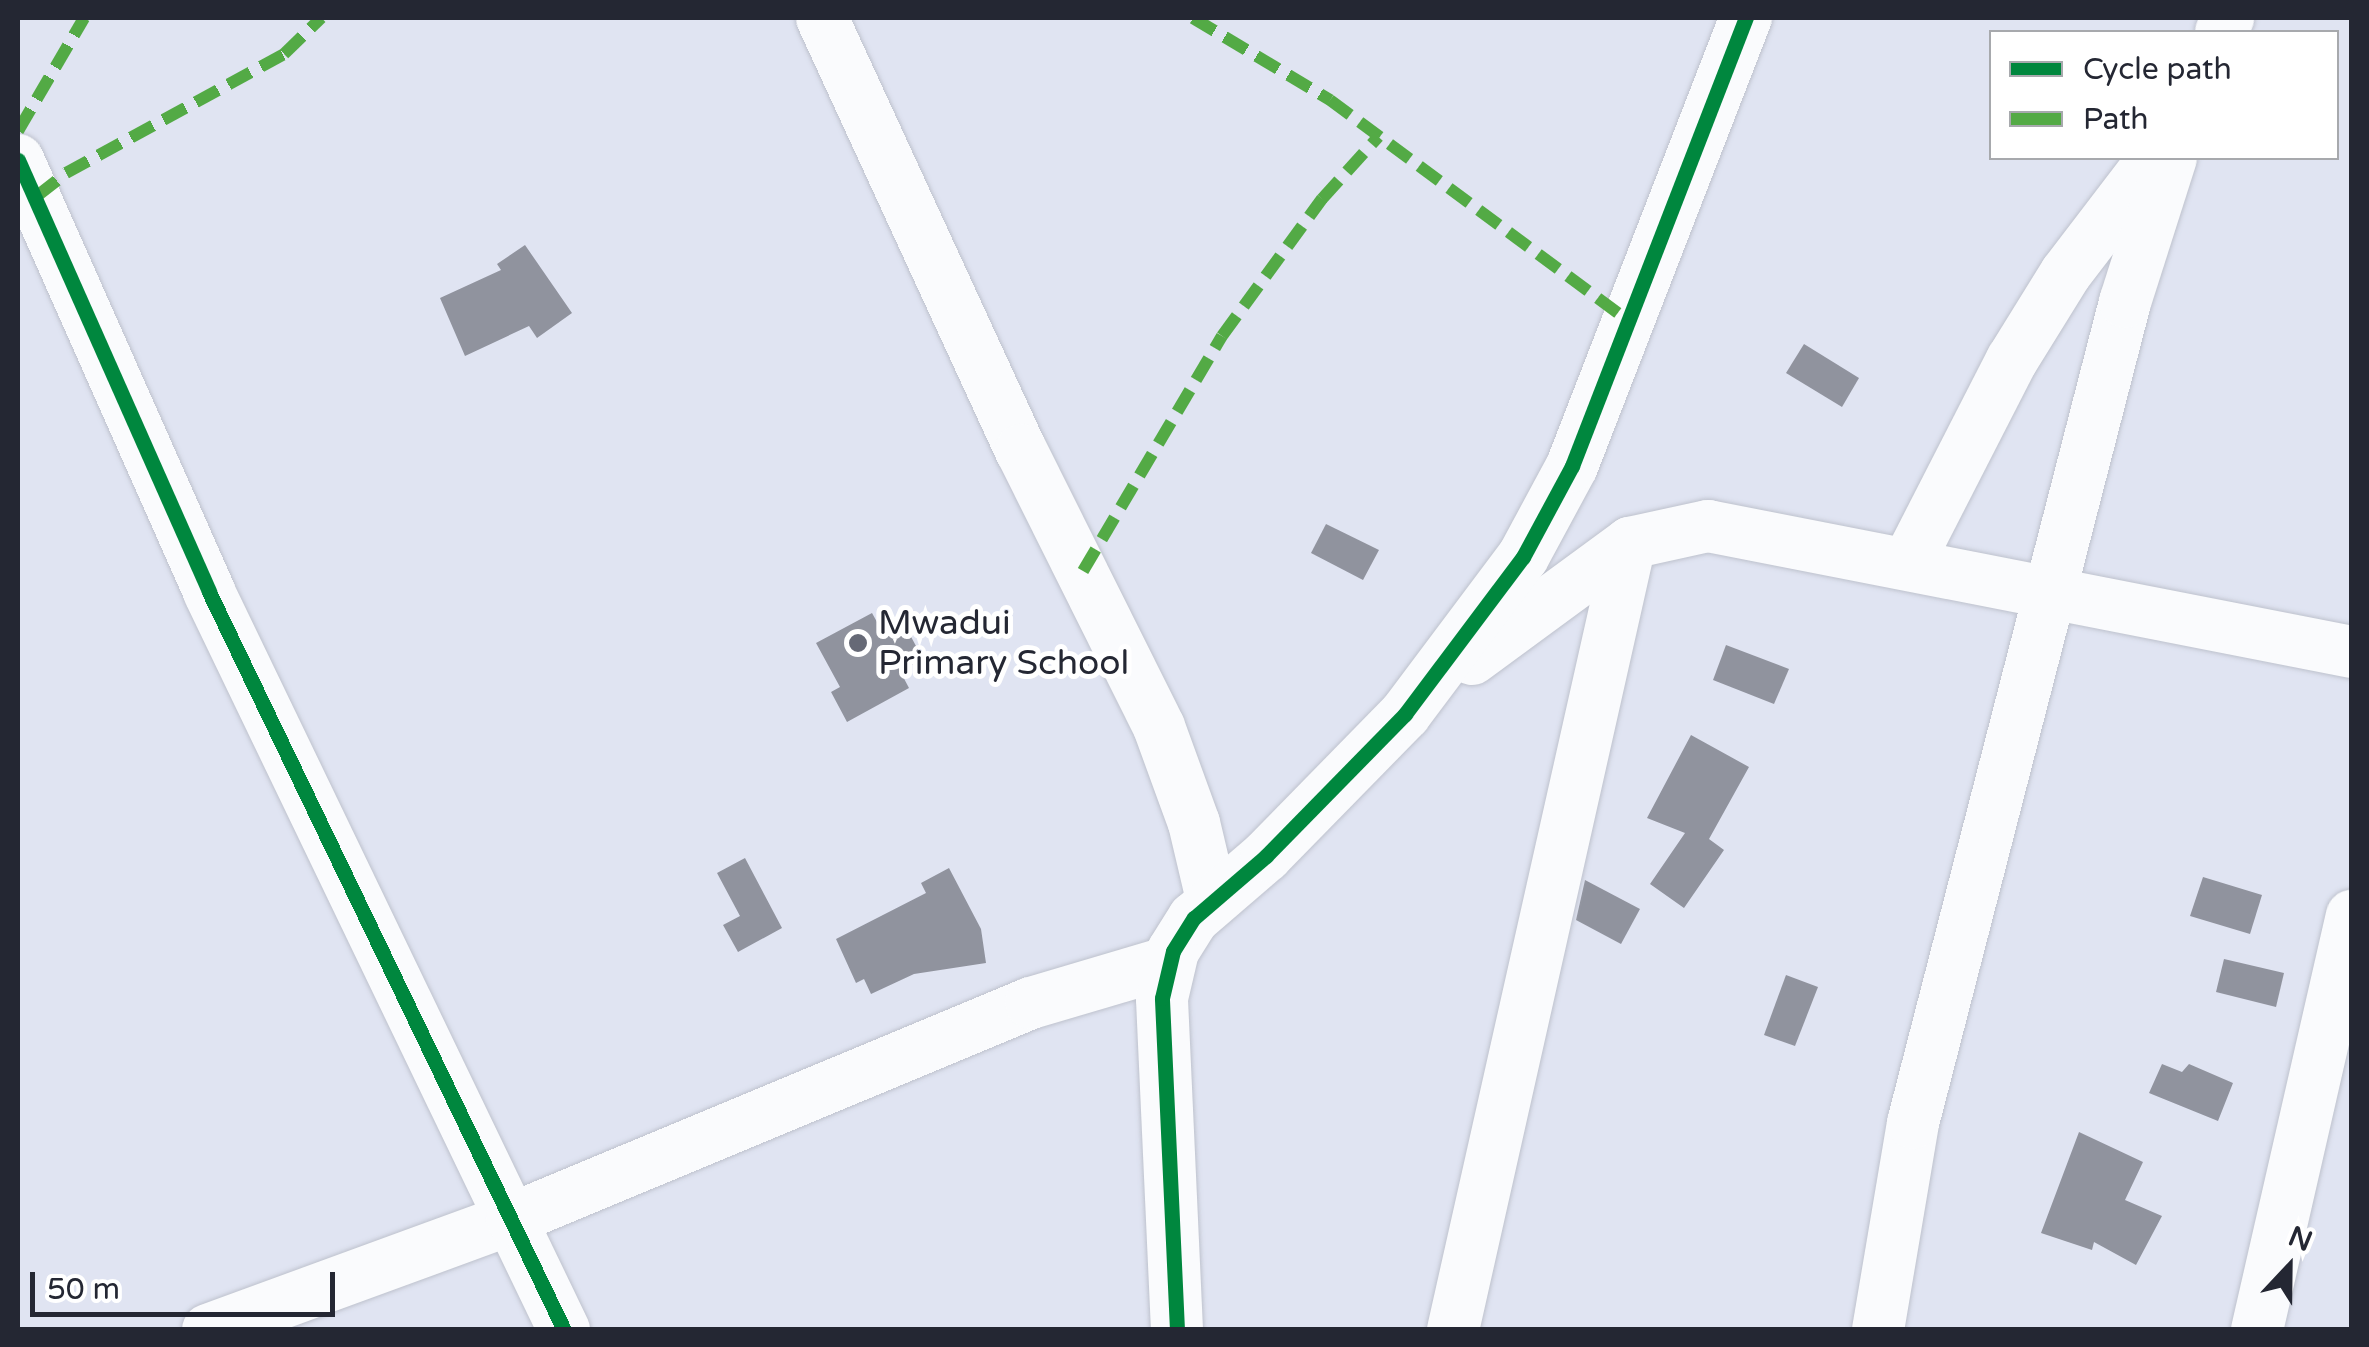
<!DOCTYPE html>
<style>
body{margin:0}
#map{position:relative;width:2369px;height:1347px;overflow:hidden;background:#e0e4f2;font-family:"Varela Round",sans-serif}
div>[style]{position:absolute}
[style*='--x']{left:calc(var(--x)*1px);top:calc(var(--y)*1px);width:calc(var(--w)*1px);rotate:calc(var(--a)*1deg)}
.building>*{inset:0;background:#90939e}
.roads{filter:drop-shadow(0 0 2px #bec2cd) drop-shadow(0 0 2px #bec2cd)}
.minor>*{height:52px;margin:-26px;padding:0 26px;transform-origin:26px;border-radius:26px;background:#fafbfd}
.quiet>*{height:12px;margin-top:-6px;transform-origin:0;background:repeating-linear-gradient(90deg,#53aa45 0 25px,transparent 0 37px)}
.cycleway>*{height:15px;margin:-7.5px;padding:0 7.5px;transform-origin:7.5px;border-radius:7.5px;background:#00873e}
.dots>*{width:28px;height:28px;translate:-50% -50%;box-sizing:border-box;border:5px solid #fff;border-radius:50%}
span{translate:-50% -50%;white-space:nowrap;text-align:center;line-height:1.15;-webkit-text-stroke:10px #fff;paint-order:stroke}
.poi-label{font-size:35px;color:#242733}
.left{translate:0 -50%;text-align:left}
.frame{position:absolute;inset:0;border:20px solid #242733;pointer-events:none}
.legend{position:absolute;left:1989px;top:30px;width:350px;height:130px;box-sizing:border-box;background:#fff;border:2px solid #a7a9ad;margin:0;padding:12px 18px;list-style:none;font-size:30px;color:#242733}
.legend li{display:flex;align-items:center;gap:20px;height:50px}
.legend b{width:50px;border:2px solid #a7a9ad}
.north{position:absolute;left:2239px;top:1217px;width:100px;height:100px;-webkit-text-stroke:8px #fff;paint-order:stroke;rotate:22deg;font-size:28px;font-weight:700;line-height:40px;text-align:center;color:#242733}
.north::after{content:'';display:block;margin:auto;width:35px;height:45px;background:#242733;clip-path:polygon(50% 0,100% 100%,50% 72%,0 100%)}
.scale{position:absolute;left:30px;top:1272px;width:305px;height:45px;box-sizing:border-box;border:5px solid #242733;border-top:0;padding-left:12px;font-size:30px;line-height:35px;white-space:nowrap;color:#242733;-webkit-text-stroke:8px #fff;paint-order:stroke}
</style>
<div id="map">
<div class="building">
<div style="clip-path:polygon(525px 245px,572px 313px,537px 338px,529px 326px,465px 356px,440px 298px,501px 270px,497px 264px)"></div>
<div style="clip-path:polygon(1804px 344px,1859px 378px,1842px 407px,1786px 373px)"></div>
<div style="clip-path:polygon(1326px 524px,1379px 550px,1363px 580px,1311px 553px)"></div>
<div style="clip-path:polygon(872px 613px,882px 631px,902px 620px,923px 659px,900px 671px,909px 688px,847px 722px,831px 692px,840px 687px,816px 643px)"></div>
<div style="clip-path:polygon(1726px 645px,1789px 669px,1774px 704px,1713px 680px)"></div>
<div style="clip-path:polygon(1691px 735px,1749px 767px,1709px 839px,1724px 850px,1684px 908px,1650px 884px,1685px 833px,1647px 818px)"></div>
<div style="clip-path:polygon(745px 858px,782px 928px,738px 952px,723px 925px,740px 916px,717px 873px)"></div>
<div style="clip-path:polygon(949px 868px,981px 929px,986px 963px,914px 974px,871px 994px,864px 979px,856px 983px,836px 939px,926px 893px,921px 883px)"></div>
<div style="clip-path:polygon(2203px 877px,2262px 895px,2250px 934px,2190px 916px)"></div>
<div style="clip-path:polygon(1585px 880px,1640px 909px,1621px 944px,1576px 920px)"></div>
<div style="clip-path:polygon(2224px 959px,2284px 973px,2276px 1007px,2216px 992px)"></div>
<div style="clip-path:polygon(1786px 975px,1818px 987px,1795px 1046px,1764px 1035px)"></div>
<div style="clip-path:polygon(2162px 1064px,2182px 1072px,2189px 1064px,2233px 1083px,2218px 1121px,2149px 1093px)"></div>
<div style="clip-path:polygon(2079px 1132px,2143px 1162px,2125px 1200px,2162px 1216px,2136px 1265px,2094px 1242px,2092px 1250px,2041px 1233px)"></div>
</div>
<div class="roads">
<div class="minor">
<div style="--x:822;--y:18;--w:476;--a:65.3"></div>
<div style="--x:1021;--y:450;--w:309;--a:63.5"></div>
<div style="--x:1159;--y:727;--w:102;--a:70"></div>
<div style="--x:1194;--y:823;--w:78;--a:76.7"></div>
<div style="--x:2221;--y:32;--w:16;--a:-63"></div>
<div style="--x:18;--y:160;--w:472;--a:66.1"></div>
<div style="--x:209;--y:592;--w:819;--a:64.31"></div>
<div style="--x:1909;--y:561;--w:226;--a:-62.9"></div>
<div style="--x:2012;--y:360;--w:102;--a:-58.2"></div>
<div style="--x:2066;--y:273;--w:145;--a:-52.6"></div>
<div style="--x:1472;--y:659;--w:196;--a:-36.3"></div>
<div style="--x:1630;--y:543;--w:80;--a:-12.3"></div>
<div style="--x:1708;--y:526;--w:656;--a:11.07"></div>
<div style="--x:208;--y:1330;--w:324;--a:-20.1"></div>
<div style="--x:512;--y:1219;--w:562;--a:-22.6"></div>
<div style="--x:1031;--y:1003;--w:144;--a:-16.5"></div>
<div style="--x:1177;--y:1330;--w:332;--a:-92.6"></div>
<div style="--x:1162;--y:998;--w:48;--a:-76.8"></div>
<div style="--x:1173;--y:951;--w:39;--a:-58"></div>
<div style="--x:1194;--y:918;--w:95;--a:-40.7"></div>
<div style="--x:1266;--y:856;--w:199;--a:-45.6"></div>
<div style="--x:1405;--y:714;--w:196;--a:-53.1"></div>
<div style="--x:1523;--y:557;--w:103;--a:-61.7"></div>
<div style="--x:1572;--y:466;--w:481;--a:-68.8"></div>
<div style="--x:1453;--y:1330;--w:807;--a:-77.32"></div>
<div style="--x:1878;--y:1330;--w:210;--a:-80.4"></div>
<div style="--x:1913;--y:1123;--w:848;--a:-75.52"></div>
<div style="--x:2125;--y:302;--w:151;--a:-72.3"></div>
<div style="--x:2257;--y:1330;--w:425;--a:-77.1"></div>
</div>
</div>
<div class="quiet">
<div style="--x:1193;--y:18;--w:160;--a:30.9"></div>
<div style="--x:1330;--y:100;--w:372;--a:36.5"></div>
<div style="--x:18;--y:131;--w:131;--a:-59.7"></div>
<div style="--x:37;--y:196;--w:37;--a:-38"></div>
<div style="--x:66;--y:173;--w:248;--a:-28.6"></div>
<div style="--x:284;--y:54;--w:52;--a:-44.2"></div>
<div style="--x:1083;--y:571;--w:273;--a:-59.4"></div>
<div style="--x:1222;--y:336;--w:170;--a:-53.9"></div>
<div style="--x:1322;--y:199;--w:84;--a:-47.9"></div>
</div>
<div class="cycleway">
<div style="--x:18;--y:160;--w:472;--a:66.1"></div>
<div style="--x:209;--y:592;--w:819;--a:64.31"></div>
<div style="--x:1177;--y:1330;--w:332;--a:-92.6"></div>
<div style="--x:1162;--y:998;--w:48;--a:-76.8"></div>
<div style="--x:1173;--y:951;--w:39;--a:-58"></div>
<div style="--x:1194;--y:918;--w:95;--a:-40.7"></div>
<div style="--x:1266;--y:856;--w:199;--a:-45.6"></div>
<div style="--x:1405;--y:714;--w:196;--a:-53.1"></div>
<div style="--x:1523;--y:557;--w:103;--a:-61.7"></div>
<div style="--x:1572;--y:466;--w:481;--a:-68.8"></div>
</div>
<div class="dots">
<div style="left:858px;top:643px;background:#666976"></div>
</div>
<div class="poi-label">
<span class="left" style="left:878px;top:643px">Mwadui<br>Primary School</span>
</div>
<div class="frame"></div>
<ul class="legend">
<li><b style="height:12px;background:#00873e"></b>Cycle path</li>
<li><b style="height:12px;background:#53aa45"></b>Path</li>
</ul>
<div class="north">N</div>
<div class="scale">50 m</div>
</div>
